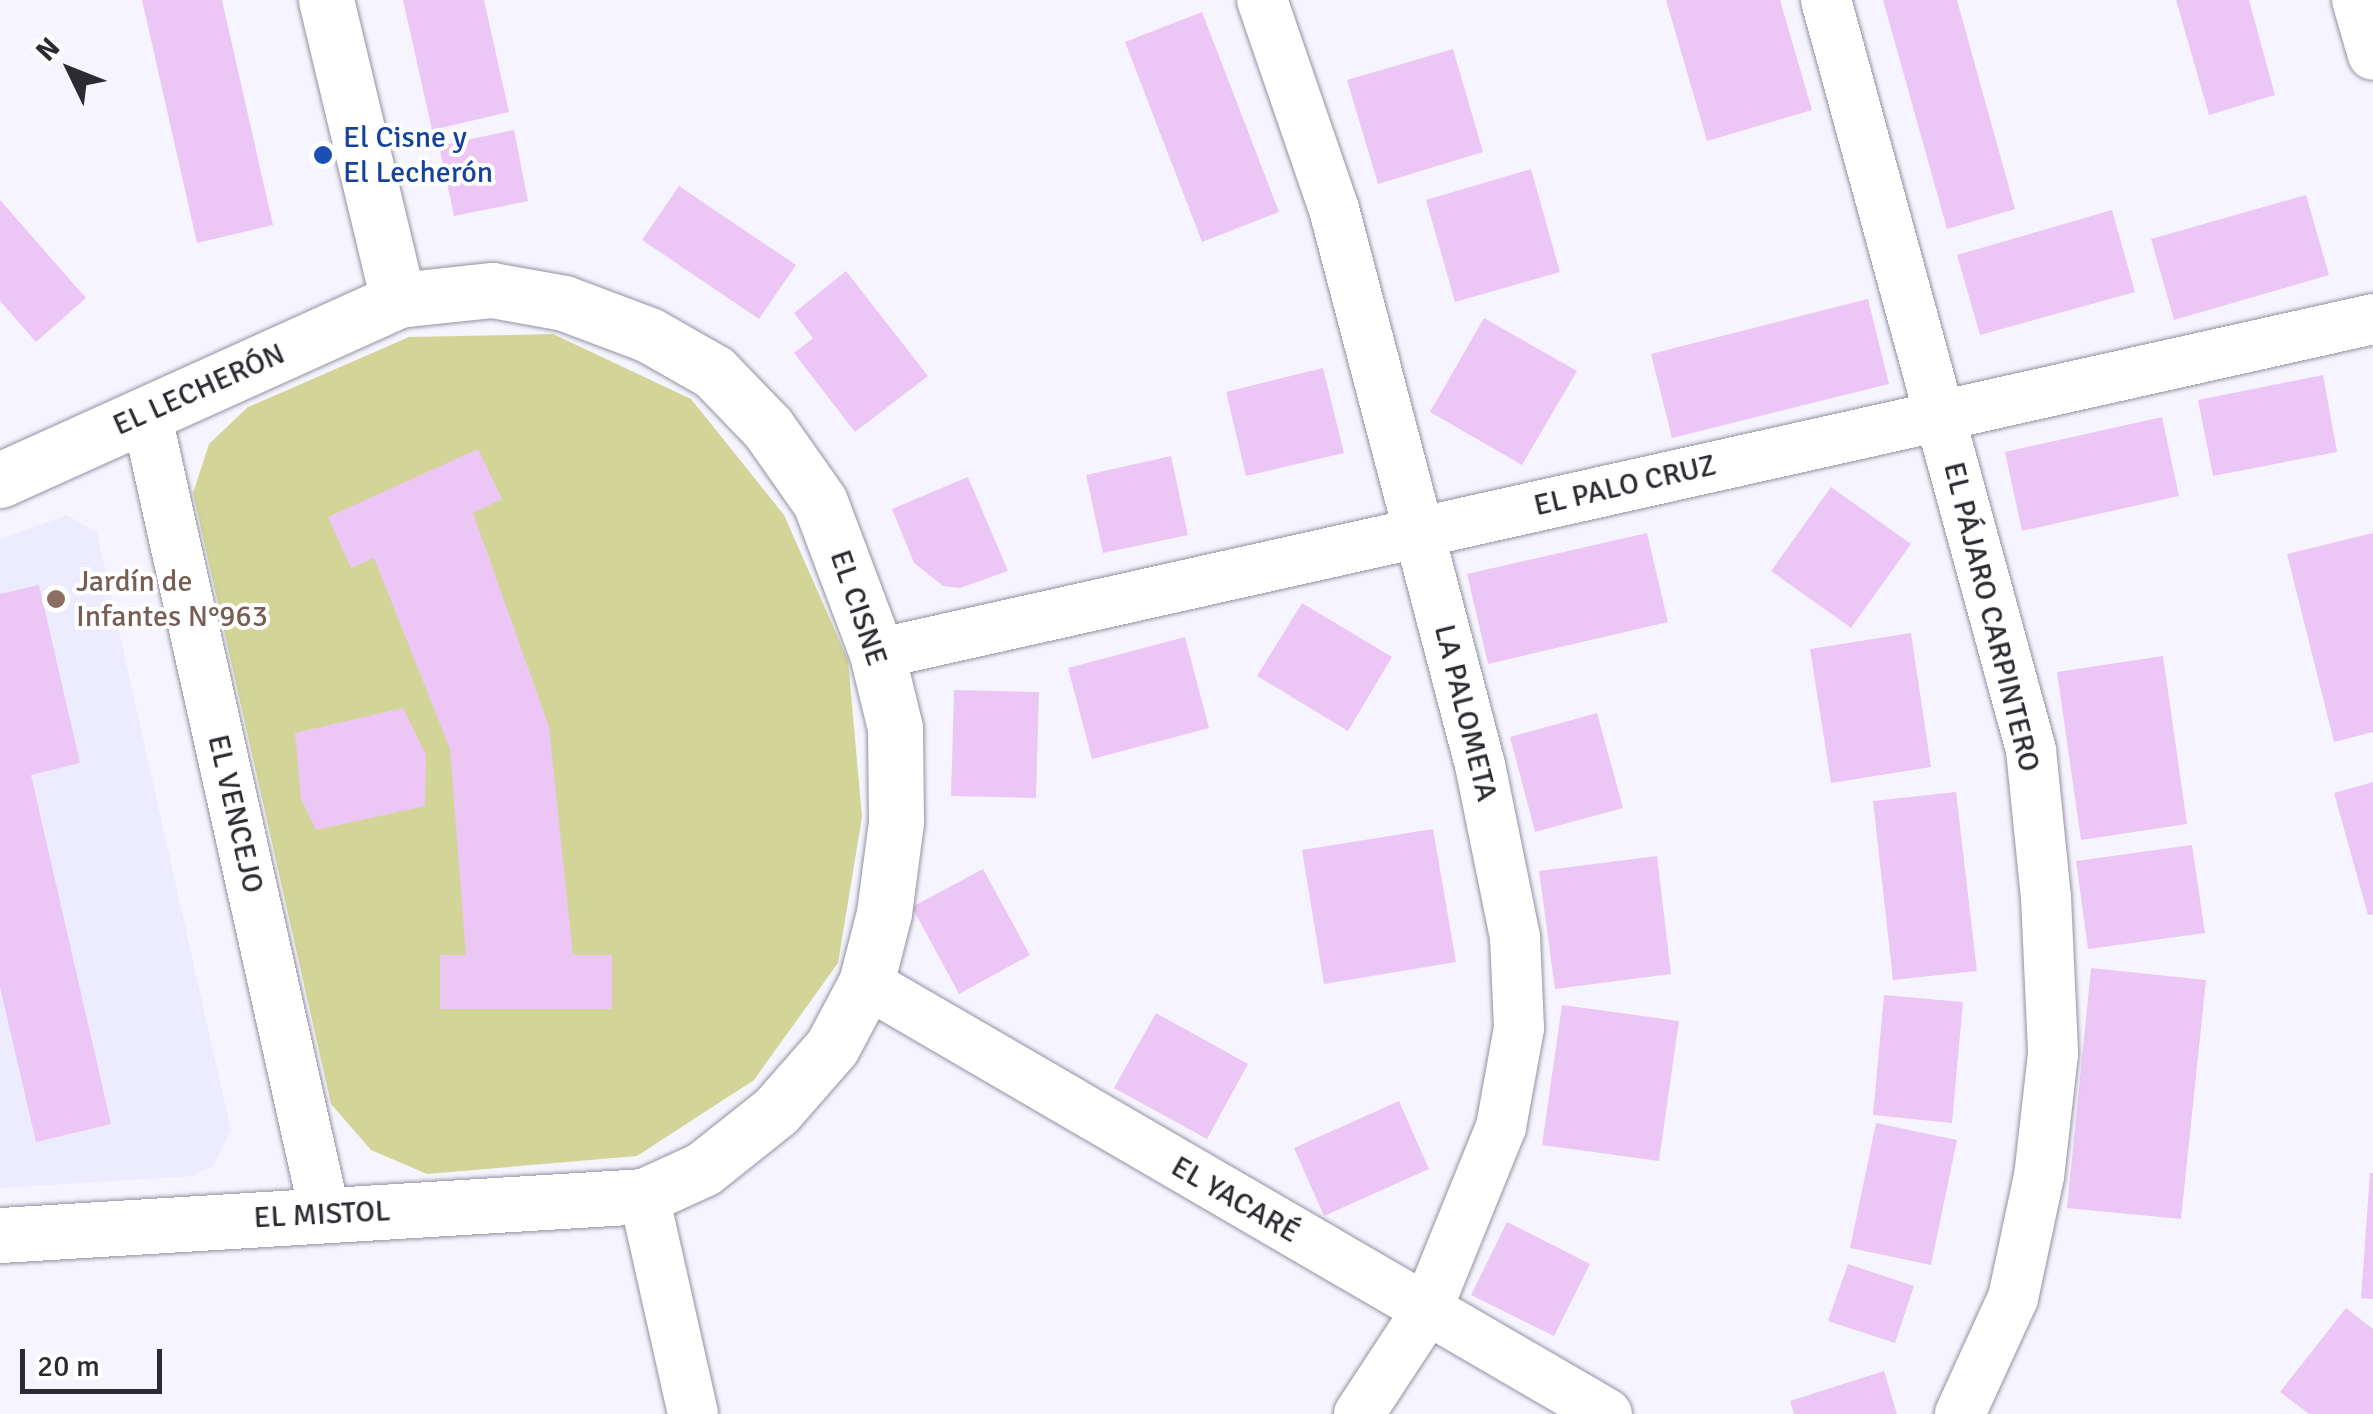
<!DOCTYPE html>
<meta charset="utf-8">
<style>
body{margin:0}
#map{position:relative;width:2373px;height:1414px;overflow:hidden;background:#f6f5ff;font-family:Signika,sans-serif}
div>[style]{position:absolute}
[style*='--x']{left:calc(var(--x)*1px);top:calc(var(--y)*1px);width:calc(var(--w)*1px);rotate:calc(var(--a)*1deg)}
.built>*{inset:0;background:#edebfe}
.green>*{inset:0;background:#d2d597}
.building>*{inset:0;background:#ecc7f6}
.roads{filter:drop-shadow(0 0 2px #9492a2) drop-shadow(0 0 2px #9492a2)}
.minor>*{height:50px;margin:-25px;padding:0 25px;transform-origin:25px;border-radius:25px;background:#fff}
.tertiary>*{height:55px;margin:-27.5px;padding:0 27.5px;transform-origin:27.5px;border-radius:27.5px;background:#fff}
.dots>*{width:28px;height:28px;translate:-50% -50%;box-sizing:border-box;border:5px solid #fff;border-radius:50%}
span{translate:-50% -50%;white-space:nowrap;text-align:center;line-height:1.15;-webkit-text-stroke:8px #fff;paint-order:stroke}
.transit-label{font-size:30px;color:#164399}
.left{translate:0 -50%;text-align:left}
.street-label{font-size:30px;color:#2c2b31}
.education-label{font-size:30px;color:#785e54}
.north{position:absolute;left:20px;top:20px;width:100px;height:100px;-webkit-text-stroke:8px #fff;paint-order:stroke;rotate:313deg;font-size:28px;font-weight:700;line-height:40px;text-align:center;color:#2c2b31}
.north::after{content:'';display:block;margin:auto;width:35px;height:45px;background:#2c2b31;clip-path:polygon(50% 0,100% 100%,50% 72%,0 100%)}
.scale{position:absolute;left:20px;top:1349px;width:142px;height:45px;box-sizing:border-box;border:5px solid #2c2b31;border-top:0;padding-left:12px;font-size:30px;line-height:35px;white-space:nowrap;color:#2c2b31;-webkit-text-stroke:8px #fff;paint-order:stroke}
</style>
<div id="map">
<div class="built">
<div style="clip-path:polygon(67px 515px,97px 533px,231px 1131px,213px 1166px,193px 1176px,0 1188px,0 539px)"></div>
</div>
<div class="green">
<div style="clip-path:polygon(553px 334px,691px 399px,784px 515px,848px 660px,862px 817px,838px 963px,754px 1080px,637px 1156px,427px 1174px,371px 1150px,331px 1104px,193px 493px,209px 444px,248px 407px,409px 337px)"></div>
</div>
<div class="building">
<div style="clip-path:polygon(142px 0,222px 0,273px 225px,197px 243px)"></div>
<div style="clip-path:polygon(403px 0,484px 0,509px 112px,432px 130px)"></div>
<div style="clip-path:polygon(1666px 0,1780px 0,1812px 110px,1707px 141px)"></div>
<div style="clip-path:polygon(1883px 0,1957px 0,2015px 209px,1947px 229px)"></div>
<div style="clip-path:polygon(2176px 0,2249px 0,2275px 95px,2209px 115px)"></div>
<div style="clip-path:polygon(1202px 12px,1279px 212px,1202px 242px,1125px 42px)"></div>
<div style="clip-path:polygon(1453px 49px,1483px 152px,1378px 184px,1347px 80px)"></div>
<div style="clip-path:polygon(514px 130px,528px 201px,454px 216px,439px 146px)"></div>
<div style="clip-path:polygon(1531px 169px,1560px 272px,1455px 302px,1426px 200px)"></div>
<div style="clip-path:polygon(679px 186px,796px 265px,759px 319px,642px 240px)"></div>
<div style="clip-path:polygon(2306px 195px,2329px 275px,2174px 320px,2151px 239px)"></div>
<div style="clip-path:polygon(0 200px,86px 298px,36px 342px,0 301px)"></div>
<div style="clip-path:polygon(2112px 210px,2135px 292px,1980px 335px,1957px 255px)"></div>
<div style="clip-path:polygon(846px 271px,928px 376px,855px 432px,794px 353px,813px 338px,794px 313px)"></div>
<div style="clip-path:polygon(1868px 299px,1889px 384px,1672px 438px,1651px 354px)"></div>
<div style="clip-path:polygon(1484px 318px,1577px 371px,1522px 465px,1430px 412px)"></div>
<div style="clip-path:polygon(1323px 368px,1344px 453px,1246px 476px,1226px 392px)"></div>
<div style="clip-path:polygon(2323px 375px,2337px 452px,2213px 476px,2198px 400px)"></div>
<div style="clip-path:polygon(2162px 417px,2179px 496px,2022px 531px,2005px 452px)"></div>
<div style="clip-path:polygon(478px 449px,502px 499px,473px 513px,549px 727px,573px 955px,612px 955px,612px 1009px,440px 1009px,440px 955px,466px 955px,450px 749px,374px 558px,351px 568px,328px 517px)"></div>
<div style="clip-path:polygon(1171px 456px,1188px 535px,1103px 553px,1086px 475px)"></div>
<div style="clip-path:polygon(968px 477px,1008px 571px,960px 588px,943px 586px,914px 563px,892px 509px)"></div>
<div style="clip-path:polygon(1831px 487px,1911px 544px,1851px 628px,1771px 571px)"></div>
<div style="clip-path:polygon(1647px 533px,1668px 622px,1488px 664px,1467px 574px)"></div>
<div style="clip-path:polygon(2373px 533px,2373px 732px,2334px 742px,2287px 554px)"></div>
<div style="clip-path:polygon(39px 585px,80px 763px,31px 775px,111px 1124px,36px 1142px,0 987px,0 594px)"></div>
<div style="clip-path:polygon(1302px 603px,1392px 657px,1348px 731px,1257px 676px)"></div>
<div style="clip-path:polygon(1911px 633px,1931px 767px,1831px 783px,1810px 649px)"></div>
<div style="clip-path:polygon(1185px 637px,1209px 728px,1092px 759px,1068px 668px)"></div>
<div style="clip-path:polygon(2163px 656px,2187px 824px,2081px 840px,2057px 672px)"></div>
<div style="clip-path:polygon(954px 690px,1039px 692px,1036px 798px,951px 796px)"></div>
<div style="clip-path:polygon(403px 708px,426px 755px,425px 806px,316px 830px,301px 799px,295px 733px)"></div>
<div style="clip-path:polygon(1597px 713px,1623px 808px,1535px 832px,1510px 737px)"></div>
<div style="clip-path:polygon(2373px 782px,2373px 914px,2368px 915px,2334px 793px)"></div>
<div style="clip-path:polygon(1956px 792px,1977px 971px,1893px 980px,1873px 801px)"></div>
<div style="clip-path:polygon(1433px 829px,1456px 962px,1324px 984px,1302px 850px)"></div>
<div style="clip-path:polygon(2192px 845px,2205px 933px,2088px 949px,2076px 861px)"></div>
<div style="clip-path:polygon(1657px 856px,1671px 974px,1555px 989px,1539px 871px)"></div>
<div style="clip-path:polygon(983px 869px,1030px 955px,959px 994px,912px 907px)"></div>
<div style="clip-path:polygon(2091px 968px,2206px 980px,2181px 1219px,2067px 1208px)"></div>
<div style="clip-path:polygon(1884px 995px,1963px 1002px,1952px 1123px,1873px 1115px)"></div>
<div style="clip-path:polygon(1562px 1005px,1679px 1021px,1659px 1161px,1542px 1145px)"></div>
<div style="clip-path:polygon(1156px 1013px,1248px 1064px,1207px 1139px,1114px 1088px)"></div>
<div style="clip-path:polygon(1399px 1101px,1429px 1169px,1324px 1216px,1294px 1148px)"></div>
<div style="clip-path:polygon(1876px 1123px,1957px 1140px,1931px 1265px,1850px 1248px)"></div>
<div style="clip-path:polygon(2370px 1173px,2373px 1173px,2373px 1299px,2361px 1298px)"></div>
<div style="clip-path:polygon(1507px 1222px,1590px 1264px,1554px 1336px,1471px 1295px)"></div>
<div style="clip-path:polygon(1848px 1264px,1914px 1286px,1895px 1343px,1828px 1321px)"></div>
<div style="clip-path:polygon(2346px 1308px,2373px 1329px,2373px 1414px,2309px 1414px,2280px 1392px)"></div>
<div style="clip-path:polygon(1884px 1371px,1897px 1414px,1794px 1414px,1790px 1401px)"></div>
</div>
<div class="roads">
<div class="minor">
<div style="--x:1262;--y:0;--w:221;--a:71"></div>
<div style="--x:1334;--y:209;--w:575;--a:75.29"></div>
<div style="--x:1480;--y:765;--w:176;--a:78.5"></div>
<div style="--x:1515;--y:937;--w:91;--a:87.5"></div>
<div style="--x:1519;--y:1028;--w:101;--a:100.3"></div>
<div style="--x:1501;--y:1127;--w:200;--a:112.1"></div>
<div style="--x:1426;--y:1312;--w:122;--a:123.3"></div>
<div style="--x:1826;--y:0;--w:778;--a:74.71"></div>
<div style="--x:2031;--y:750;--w:148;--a:84.2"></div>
<div style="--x:2046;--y:897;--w:157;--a:87.4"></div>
<div style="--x:2053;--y:1054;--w:123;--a:96.5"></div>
<div style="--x:2039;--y:1176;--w:125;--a:102"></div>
<div style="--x:2013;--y:1298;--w:128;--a:114.6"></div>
<div style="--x:2357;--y:0;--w:57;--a:73.8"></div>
<div style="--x:146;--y:413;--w:822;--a:77.42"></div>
<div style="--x:877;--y:654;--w:1533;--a:-12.62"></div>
<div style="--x:866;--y:983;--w:857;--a:30.18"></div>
<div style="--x:644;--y:1196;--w:223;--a:77.3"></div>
</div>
<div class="tertiary">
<div style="--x:326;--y:0;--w:309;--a:76.5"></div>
<div style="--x:0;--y:480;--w:437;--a:-24.3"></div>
<div style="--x:398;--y:300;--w:95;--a:-6.1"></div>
<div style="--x:492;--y:290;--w:73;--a:10.2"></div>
<div style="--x:564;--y:303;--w:91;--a:20.6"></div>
<div style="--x:649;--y:335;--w:75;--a:29.6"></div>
<div style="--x:714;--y:372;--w:78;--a:46"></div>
<div style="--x:768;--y:428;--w:90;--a:54.9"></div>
<div style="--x:820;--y:502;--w:162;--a:69.4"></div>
<div style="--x:877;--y:654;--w:76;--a:76.3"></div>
<div style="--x:895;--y:728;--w:94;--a:89.4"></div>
<div style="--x:896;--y:822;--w:92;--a:97.5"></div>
<div style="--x:884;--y:913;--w:72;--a:104.4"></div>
<div style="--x:866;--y:983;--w:72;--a:118"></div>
<div style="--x:832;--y:1047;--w:85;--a:131.2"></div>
<div style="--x:776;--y:1111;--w:93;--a:141.5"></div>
<div style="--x:703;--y:1169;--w:65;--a:155.4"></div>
<div style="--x:644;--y:1196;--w:645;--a:176.53"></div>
</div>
</div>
<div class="dots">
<div style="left:323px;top:155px;background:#1a4fb4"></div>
<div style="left:56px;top:599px;background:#8d6e63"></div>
</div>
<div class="transit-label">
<span class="left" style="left:343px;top:155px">El Cisne y<br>El Lecherón</span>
</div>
<div class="street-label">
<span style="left:199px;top:390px;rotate:-24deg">EL LECHERÓN</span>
<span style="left:1625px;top:486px;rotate:-13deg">EL PALO CRUZ</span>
<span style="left:858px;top:608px;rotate:71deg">EL CISNE</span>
<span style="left:1991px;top:617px;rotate:76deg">EL PÁJARO CARPINTERO</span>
<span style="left:1465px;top:713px;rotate:76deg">LA PALOMETA</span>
<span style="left:235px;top:814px;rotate:77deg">EL VENCEJO</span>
<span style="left:1235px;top:1200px;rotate:30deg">EL YACARÉ</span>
<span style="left:322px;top:1215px;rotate:-3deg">EL MISTOL</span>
</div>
<div class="education-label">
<span class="left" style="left:76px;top:599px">Jardín de<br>Infantes N°963</span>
</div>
<div class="north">N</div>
<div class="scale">20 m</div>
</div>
